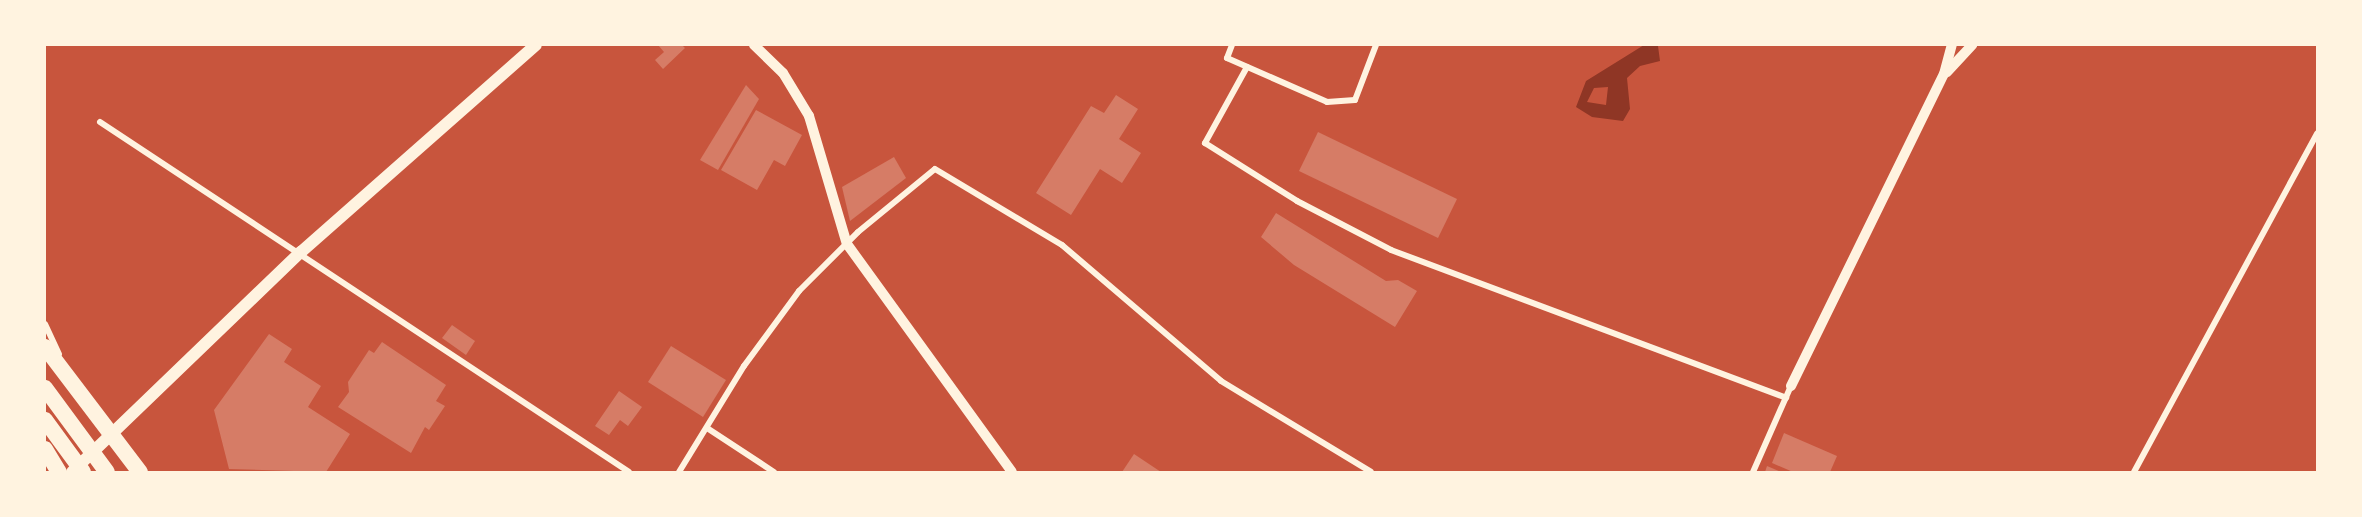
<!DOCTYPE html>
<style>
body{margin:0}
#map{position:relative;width:2362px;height:517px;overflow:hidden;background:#c8553d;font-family:Roboto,sans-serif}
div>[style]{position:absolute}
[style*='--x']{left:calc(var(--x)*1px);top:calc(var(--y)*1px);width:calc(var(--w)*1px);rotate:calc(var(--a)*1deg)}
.water>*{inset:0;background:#8f3625}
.building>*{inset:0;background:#d67c66}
.minor>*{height:6px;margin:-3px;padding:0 3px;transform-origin:3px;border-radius:3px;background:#fff3e0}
.tertiary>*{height:10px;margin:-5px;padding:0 5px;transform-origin:5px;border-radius:5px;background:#fff3e0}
.secondary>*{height:12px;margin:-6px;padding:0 6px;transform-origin:6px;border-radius:6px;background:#fff3e0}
.trunk>*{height:16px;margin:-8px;padding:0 8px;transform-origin:8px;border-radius:8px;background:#fff3e0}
span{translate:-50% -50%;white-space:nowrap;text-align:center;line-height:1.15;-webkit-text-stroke:4.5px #fff3e0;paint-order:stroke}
.frame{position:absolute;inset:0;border:46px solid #fff3e0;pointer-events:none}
</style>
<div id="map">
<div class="water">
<div style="clip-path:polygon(evenodd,1644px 45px,1658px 46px,1660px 61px,1640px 66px,1627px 78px,1630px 109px,1623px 121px,1592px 117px,1576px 107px,1586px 81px,1644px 45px,1608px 87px,1606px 105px,1587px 102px,1594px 88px,1608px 87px)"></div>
</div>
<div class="building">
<div style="clip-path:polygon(658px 45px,682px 45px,685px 48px,663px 69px,655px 60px,664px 52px)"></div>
<div style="clip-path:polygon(746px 85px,759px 99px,718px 170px,700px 160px)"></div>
<div style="clip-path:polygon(1116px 95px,1138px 109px,1119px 139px,1141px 153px,1122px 183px,1100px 169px,1071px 215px,1036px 193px,1091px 106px,1104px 113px)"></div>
<div style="clip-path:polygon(756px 110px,802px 135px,785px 166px,774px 160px,757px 190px,721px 170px)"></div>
<div style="clip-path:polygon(1318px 132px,1457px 199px,1438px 238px,1299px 171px)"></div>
<div style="clip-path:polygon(894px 157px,906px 178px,850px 221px,842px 187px)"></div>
<div style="clip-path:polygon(1276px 213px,1386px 281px,1398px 280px,1417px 291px,1395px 327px,1294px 265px,1261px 237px)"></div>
<div style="clip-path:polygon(452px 325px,475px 341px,466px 355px,442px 338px)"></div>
<div style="clip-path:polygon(269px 334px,292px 349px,284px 362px,321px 386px,308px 407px,350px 434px,326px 472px,229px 469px,214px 410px)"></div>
<div style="clip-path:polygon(382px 342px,446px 385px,436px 401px,445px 406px,429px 430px,425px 427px,411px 453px,338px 407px,349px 392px,348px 382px,369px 350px,374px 353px)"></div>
<div style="clip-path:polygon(671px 346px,726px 380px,703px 417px,648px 382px)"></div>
<div style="clip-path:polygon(619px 391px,642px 407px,628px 426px,620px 420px,609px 435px,595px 426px)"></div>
<div style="clip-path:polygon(1784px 433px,1837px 456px,1830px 472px,1793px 472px,1772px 463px)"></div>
<div style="clip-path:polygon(1134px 454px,1161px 472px,1122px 472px)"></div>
<div style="clip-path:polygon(1767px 466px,1781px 472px,1765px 472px)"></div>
</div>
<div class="minor">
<div style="--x:1232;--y:45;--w:14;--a:111"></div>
<div style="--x:1227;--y:58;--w:109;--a:23.7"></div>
<div style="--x:1327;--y:102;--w:28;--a:-4"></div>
<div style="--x:1355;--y:100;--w:59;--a:-69.1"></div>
<div style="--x:1247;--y:67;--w:87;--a:118.9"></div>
<div style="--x:1205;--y:143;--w:109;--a:32.2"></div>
<div style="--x:1297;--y:201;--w:106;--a:27.5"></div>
<div style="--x:1391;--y:250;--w:422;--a:20.5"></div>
<div style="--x:100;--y:122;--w:634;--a:33.49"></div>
<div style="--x:45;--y:324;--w:33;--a:65"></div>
<div style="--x:707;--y:428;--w:80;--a:33.3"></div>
<div style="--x:679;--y:472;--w:124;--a:-58.5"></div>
<div style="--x:744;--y:366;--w:93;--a:-53.7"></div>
<div style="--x:799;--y:291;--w:83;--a:-45"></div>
<div style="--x:858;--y:232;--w:99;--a:-39.3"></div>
<div style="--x:935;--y:169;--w:148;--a:30.9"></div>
<div style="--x:1062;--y:245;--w:209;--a:40.5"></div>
<div style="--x:1221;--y:381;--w:175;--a:31.2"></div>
<div style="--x:1753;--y:472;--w:94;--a:-66.2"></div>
<div style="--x:2134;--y:472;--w:385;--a:-61.6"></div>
</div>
<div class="tertiary">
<div style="--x:754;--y:45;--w:40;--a:44"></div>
<div style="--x:783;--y:73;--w:50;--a:58.8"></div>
<div style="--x:809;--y:116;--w:134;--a:73.5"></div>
<div style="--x:847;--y:244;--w:281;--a:54.1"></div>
<div style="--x:1947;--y:72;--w:37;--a:-47"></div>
<div style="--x:1791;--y:386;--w:347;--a:-63.9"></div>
<div style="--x:1944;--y:74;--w:30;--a:-75"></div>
</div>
<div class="secondary">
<div style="--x:72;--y:472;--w:318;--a:-43.9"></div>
<div style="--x:301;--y:252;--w:313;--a:-41.4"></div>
</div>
<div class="trunk">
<div style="--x:45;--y:347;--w:157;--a:52.8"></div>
<div style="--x:45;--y:388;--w:104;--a:53.6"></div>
<div style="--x:45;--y:420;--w:64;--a:53.8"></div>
<div style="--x:45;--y:449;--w:27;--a:59"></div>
</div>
<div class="frame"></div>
</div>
